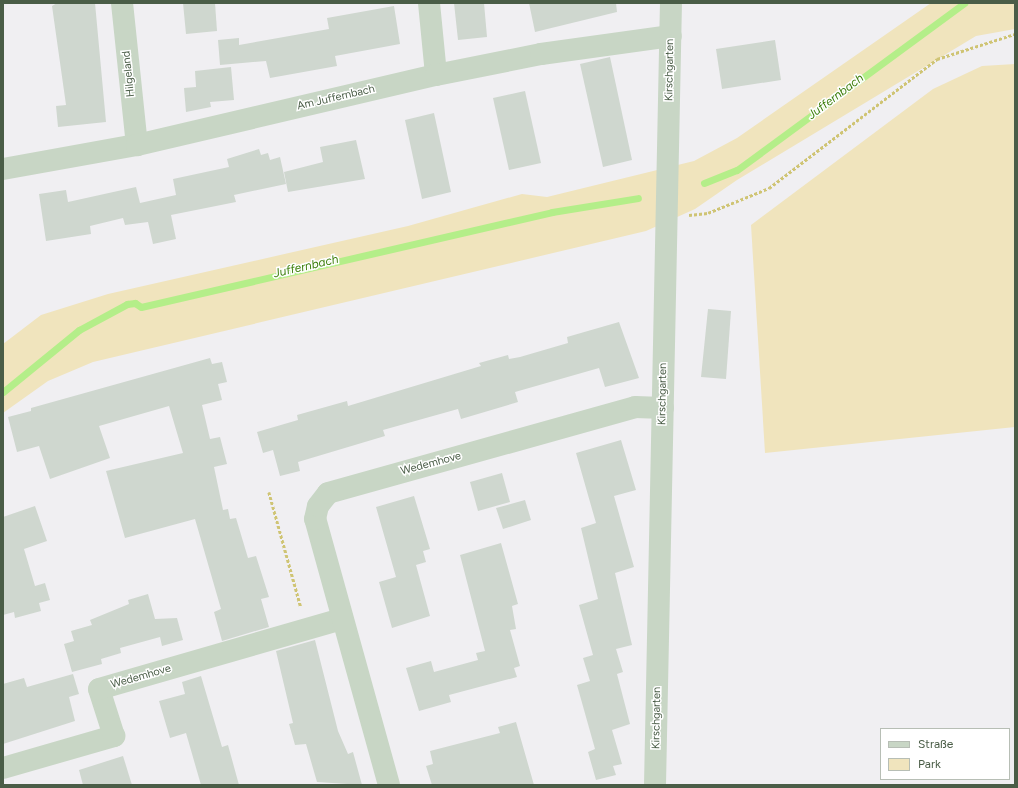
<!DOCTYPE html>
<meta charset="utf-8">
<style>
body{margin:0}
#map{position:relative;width:1018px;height:788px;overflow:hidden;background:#f0eff2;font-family:Figtree,sans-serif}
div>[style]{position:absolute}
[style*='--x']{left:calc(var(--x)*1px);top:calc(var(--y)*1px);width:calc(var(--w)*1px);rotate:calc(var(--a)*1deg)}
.green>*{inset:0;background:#f0e4bd}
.stream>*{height:7px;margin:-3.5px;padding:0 3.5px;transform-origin:3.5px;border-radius:3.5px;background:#b4ee89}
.building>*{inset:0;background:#cfd7cf}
.path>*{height:2.5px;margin-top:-1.25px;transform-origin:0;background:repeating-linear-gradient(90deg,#cfc474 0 3px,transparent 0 5px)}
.minor>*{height:22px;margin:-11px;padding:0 11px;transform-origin:11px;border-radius:11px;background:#c8d6c5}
span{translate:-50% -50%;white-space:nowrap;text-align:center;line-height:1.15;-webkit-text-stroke:3px #fff;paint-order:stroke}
.street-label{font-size:11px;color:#4a5d47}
.water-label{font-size:12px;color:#3c7f0b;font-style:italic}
.frame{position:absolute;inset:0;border:4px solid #4a5d47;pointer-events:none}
.legend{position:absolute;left:880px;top:728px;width:130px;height:52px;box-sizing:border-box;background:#fff;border:1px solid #b7beb5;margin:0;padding:5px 7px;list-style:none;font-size:12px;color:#4a5d47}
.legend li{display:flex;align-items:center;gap:8px;height:20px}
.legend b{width:20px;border:1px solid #b7beb5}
</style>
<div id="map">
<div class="green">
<div style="clip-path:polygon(931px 3px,1015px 3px,1015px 29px,976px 36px,737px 180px,695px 209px,646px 231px,93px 362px,48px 381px,3px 413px,3px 344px,41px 315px,108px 294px,408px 226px,522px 194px,547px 197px,694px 161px,737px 138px)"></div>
<div style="clip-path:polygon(1015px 64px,1015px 427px,765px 453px,751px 225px,933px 89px,982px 66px)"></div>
</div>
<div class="stream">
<div style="--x:704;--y:183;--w:35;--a:-22"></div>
<div style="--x:737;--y:170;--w:282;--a:-36.3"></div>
<div style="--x:3;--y:392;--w:98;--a:-39.2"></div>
<div style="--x:79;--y:330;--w:55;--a:-28.4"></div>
<div style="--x:127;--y:304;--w:8;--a:-7"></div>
<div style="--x:135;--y:303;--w:7;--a:34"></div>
<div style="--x:141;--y:307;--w:422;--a:-13"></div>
<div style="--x:552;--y:212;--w:87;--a:-9.2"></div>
</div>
<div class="building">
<div style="clip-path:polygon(57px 3px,95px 3px,106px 122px,58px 127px,56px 106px,66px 105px,52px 6px)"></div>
<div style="clip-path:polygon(183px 3px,215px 3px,217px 31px,186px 34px)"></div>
<div style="clip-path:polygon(454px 3px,484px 3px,487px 37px,458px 40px)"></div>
<div style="clip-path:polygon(529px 3px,616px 3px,617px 12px,535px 32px)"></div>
<div style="clip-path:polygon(394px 6px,400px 44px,335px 56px,337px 66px,270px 78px,266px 61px,220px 65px,218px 40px,239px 38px,239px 45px,329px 29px,327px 18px)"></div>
<div style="clip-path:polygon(775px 40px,781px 80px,722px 89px,716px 49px)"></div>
<div style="clip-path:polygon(610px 57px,632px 160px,603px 167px,580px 64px)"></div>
<div style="clip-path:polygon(231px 67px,234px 100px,210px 102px,211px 107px,186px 112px,184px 88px,196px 87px,195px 71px)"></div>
<div style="clip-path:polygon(525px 91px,541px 163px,509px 170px,493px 98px)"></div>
<div style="clip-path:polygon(434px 113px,451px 192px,422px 199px,405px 120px)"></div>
<div style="clip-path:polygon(356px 140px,365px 179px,288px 192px,284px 172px,323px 162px,320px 147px)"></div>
<div style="clip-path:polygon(259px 149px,261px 155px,268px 153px,270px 160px,280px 157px,286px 184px,234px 195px,236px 202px,171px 215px,176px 239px,153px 244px,148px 222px,125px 225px,123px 218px,90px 226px,91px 234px,46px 241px,39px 194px,66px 190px,68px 202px,136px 187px,140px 203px,176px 195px,173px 179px,229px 167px,227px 159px)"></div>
<div style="clip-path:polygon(708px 309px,731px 311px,726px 379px,701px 377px)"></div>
<div style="clip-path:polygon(619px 322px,639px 378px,605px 387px,599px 368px,515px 392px,518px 402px,461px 419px,458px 409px,383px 430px,385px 436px,298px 462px,300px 471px,280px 476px,273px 450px,263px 453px,257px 432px,298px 420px,297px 415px,347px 401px,348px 406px,481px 366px,479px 363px,508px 355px,509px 359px,520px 357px,568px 343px,567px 337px)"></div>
<div style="clip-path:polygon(210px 358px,212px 364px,222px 362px,227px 382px,218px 384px,222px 400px,202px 405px,210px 439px,220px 437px,227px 464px,214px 467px,223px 510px,228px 509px,230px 519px,236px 518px,248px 558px,256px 556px,269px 597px,261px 599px,269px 627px,222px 641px,214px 612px,221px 609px,195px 519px,125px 538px,106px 471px,183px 453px,169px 406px,99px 426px,110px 458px,50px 479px,39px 446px,17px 452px,8px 417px,31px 411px,31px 408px)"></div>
<div style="clip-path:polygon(621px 440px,636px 490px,614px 496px,634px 567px,615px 573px,632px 645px,616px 649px,623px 672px,617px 674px,630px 724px,612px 730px,622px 764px,613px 766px,616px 775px,596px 780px,588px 752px,595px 749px,577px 685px,590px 681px,583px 658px,593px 655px,579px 605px,598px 599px,581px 528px,596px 523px,576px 453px)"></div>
<div style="clip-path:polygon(502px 473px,510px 502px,478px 511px,470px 482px)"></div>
<div style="clip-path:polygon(414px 496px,430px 549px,423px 551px,426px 562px,416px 565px,430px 616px,392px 628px,379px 582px,396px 577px,376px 507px)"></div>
<div style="clip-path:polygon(525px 500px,531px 520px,503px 529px,496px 508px)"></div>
<div style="clip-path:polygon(35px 506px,47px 541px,24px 549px,35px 586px,45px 583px,50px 600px,39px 603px,41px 611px,15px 618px,14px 612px,3px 615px,3px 517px)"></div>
<div style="clip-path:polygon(501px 543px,518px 604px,512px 606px,516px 629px,510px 630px,520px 666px,514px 668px,517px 677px,449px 695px,451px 702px,419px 711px,406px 668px,431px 661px,434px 672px,478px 660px,476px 653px,485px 651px,460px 555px)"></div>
<div style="clip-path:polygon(148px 594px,155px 619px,177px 618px,183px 640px,162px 646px,160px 637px,120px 648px,121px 653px,101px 659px,102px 664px,72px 672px,64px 644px,74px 641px,71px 631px,92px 625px,90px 620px,129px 604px,128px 600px)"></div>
<div style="clip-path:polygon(315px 640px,338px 731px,348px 754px,353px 752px,362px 785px,317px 782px,306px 744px,295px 745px,289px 724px,293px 723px,276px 651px)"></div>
<div style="clip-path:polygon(73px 674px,79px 694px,69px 697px,75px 721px,3px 744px,3px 684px,24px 678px,27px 687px)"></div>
<div style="clip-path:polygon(201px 676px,222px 747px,228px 745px,239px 785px,201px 785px,186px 733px,170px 738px,159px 701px,185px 694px,182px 682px)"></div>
<div style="clip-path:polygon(516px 722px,534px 785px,432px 785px,426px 766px,433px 764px,430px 751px,500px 733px,498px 727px)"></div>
<div style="clip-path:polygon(123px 756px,132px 785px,83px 785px,79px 770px)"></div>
</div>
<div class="path">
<div style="--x:689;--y:215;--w:19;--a:-6"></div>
<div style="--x:708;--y:213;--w:66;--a:-22.3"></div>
<div style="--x:769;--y:188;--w:212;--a:-37.5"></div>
<div style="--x:937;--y:59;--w:82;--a:-17.8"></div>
<div style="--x:269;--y:492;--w:119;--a:74.5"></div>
</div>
<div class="minor">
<div style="--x:122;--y:3;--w:143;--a:84"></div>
<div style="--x:429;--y:3;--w:72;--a:84.4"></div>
<div style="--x:3;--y:169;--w:136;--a:-10.2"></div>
<div style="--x:137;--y:145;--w:307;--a:-13.2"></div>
<div style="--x:436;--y:75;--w:107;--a:-11.3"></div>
<div style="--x:541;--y:54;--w:131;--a:-7.9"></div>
<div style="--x:3;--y:768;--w:116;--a:-16.1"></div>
<div style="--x:114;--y:736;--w:49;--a:-107.7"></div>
<div style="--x:99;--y:689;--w:253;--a:-16.1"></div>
<div style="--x:389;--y:785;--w:276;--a:-105.5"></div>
<div style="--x:315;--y:519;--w:13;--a:-77"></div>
<div style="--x:318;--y:506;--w:16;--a:-52"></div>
<div style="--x:328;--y:493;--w:319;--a:-15.6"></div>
<div style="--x:635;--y:407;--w:28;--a:2"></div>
<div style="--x:655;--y:785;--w:782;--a:-88.83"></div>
</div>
<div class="street-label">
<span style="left:670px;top:70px;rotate:-89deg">Kirschgarten</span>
<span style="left:129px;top:74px;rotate:-96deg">Hilgeland</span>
<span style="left:336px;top:98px;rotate:-13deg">Am Juffernbach</span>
<span style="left:663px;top:394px;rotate:-89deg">Kirschgarten</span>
<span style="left:431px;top:464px;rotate:-15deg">Wedemhove</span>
<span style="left:141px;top:677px;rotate:-16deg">Wedemhove</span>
<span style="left:657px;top:718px;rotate:-89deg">Kirschgarten</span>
</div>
<div class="water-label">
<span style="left:836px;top:97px;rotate:-37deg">Juffernbach</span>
<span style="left:306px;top:267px;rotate:-13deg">Juffernbach</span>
</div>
<div class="frame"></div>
<ul class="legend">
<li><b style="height:5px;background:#c8d6c5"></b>Straße</li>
<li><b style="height:11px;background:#f0e4bd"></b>Park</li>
</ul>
</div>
